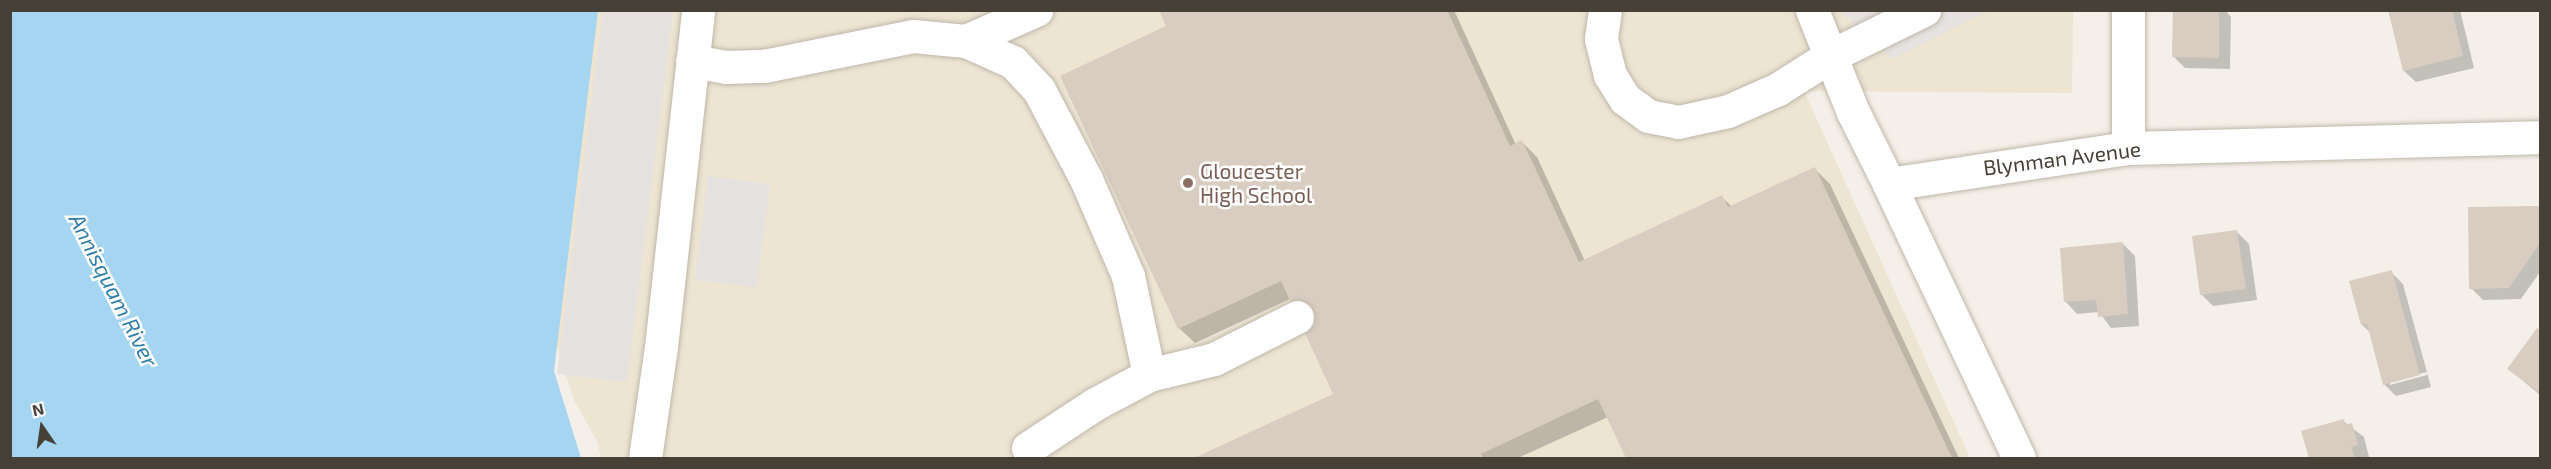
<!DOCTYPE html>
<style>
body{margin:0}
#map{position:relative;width:2551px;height:469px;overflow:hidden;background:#f4efe8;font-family:"Exo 2",sans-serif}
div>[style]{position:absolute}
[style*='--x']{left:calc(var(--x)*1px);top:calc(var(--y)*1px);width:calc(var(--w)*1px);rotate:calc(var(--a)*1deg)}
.education>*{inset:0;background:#ede4d2}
.parking>*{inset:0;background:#e5e2e0}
.water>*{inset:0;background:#a5d5f0}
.shadow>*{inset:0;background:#0003}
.building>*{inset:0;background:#d8cdc0}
.roads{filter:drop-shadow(0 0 2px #bfb7aa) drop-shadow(0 0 2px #bfb7aa)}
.minor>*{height:33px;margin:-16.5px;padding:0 16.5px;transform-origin:16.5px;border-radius:16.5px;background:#fff}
.dots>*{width:16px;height:16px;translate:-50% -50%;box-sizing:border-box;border:3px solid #fff;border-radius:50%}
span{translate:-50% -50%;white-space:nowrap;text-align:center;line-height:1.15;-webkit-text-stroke:5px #fff;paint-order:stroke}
.street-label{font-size:21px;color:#474037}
.education-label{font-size:21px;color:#785e54}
.left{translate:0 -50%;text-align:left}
.water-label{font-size:22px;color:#2e7dab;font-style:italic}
.frame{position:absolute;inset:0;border:12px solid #474037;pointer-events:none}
.north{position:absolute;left:12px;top:397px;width:60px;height:60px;-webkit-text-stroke:4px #fff;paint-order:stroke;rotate:347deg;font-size:16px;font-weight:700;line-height:24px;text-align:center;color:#474037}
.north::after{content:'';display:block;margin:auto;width:21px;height:27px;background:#474037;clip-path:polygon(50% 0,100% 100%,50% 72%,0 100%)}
</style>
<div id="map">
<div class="education">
<div style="clip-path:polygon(523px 10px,2073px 11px,2072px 93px,1804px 91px,1970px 458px,601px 458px,597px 441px,574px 400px,551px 328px)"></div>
</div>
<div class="parking">
<div style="clip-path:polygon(603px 11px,673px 11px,627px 382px,557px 374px)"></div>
<div style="clip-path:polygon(1840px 11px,1987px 11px,1892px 59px)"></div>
<div style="clip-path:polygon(708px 176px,770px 184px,757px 287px,695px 280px)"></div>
</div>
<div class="water">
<div style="clip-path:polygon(10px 11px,598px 11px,554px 371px,581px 458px,11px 458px)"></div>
</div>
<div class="shadow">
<div style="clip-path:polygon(1160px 10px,1454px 10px,1516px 145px,1522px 142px,1537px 157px,1585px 261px,1722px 197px,1732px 207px,1815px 169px,1830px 184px,1959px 458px,1627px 458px,1608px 417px,1518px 458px,1198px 458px,1335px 394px,1290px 299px,1195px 343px,1179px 328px,1168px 27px)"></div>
<div style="clip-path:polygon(2174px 10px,2225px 10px,2231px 17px,2230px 69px,2185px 68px,2173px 56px)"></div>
<div style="clip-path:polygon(2389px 10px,2460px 10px,2474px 68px,2416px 82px,2404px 71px)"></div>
<div style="clip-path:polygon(2470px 208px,2540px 208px,2540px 272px,2521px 299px,2483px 300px,2471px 288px)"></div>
<div style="clip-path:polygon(2237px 232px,2249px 244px,2257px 300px,2213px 306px,2201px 294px)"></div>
<div style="clip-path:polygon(2123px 244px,2135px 256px,2139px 326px,2111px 328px,2099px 312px,2077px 314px,2066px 302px)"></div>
<div style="clip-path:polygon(evenodd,2391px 272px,2403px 284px,2431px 387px,2396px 396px,2384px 384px,2371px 333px,2362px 325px,2391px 272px,2427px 372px,2427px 375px,2390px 385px,2390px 381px,2427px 372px)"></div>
<div style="clip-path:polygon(2538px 330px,2540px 332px,2540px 395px,2509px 369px)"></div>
<div style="clip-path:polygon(2343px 421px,2364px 437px,2369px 457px,2311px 458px,2303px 432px)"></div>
</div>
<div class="building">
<div style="clip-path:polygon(1159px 10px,1447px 10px,1510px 146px,1522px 140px,1579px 262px,1722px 195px,1728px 207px,1815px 167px,1952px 458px,1626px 458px,1598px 399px,1481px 454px,1483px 458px,1194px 458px,1333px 394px,1281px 281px,1178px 329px,1060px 76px,1166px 26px)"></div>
<div style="clip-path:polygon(2173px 10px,2219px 10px,2219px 58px,2172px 57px)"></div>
<div style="clip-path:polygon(2388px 10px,2452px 10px,2463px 56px,2403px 71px)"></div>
<div style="clip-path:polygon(2540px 206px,2540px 243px,2509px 288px,2469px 289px,2468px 207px)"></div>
<div style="clip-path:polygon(2237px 230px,2246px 289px,2200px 295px,2192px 236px)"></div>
<div style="clip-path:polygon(2123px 242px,2128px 314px,2098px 317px,2096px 300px,2064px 302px,2060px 248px)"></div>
<div style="clip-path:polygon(2392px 270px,2420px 375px,2383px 385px,2367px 324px,2361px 325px,2349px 281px)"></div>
<div style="clip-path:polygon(2537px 328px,2540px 330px,2540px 393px,2507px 369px)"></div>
<div style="clip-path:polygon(2344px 419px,2345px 425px,2352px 423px,2358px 445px,2351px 447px,2355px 458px,2309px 458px,2301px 431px)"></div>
</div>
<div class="roads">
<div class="minor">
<div style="--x:1605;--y:10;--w:29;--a:98"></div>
<div style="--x:1601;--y:39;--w:37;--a:76"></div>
<div style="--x:1610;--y:75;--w:28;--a:58"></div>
<div style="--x:1625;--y:99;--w:29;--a:36"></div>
<div style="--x:1648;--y:116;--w:31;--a:11"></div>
<div style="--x:1678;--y:122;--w:51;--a:-12.4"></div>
<div style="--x:1728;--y:111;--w:55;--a:-23.7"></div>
<div style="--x:1778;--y:89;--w:62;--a:-32.4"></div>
<div style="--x:1830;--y:56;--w:105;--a:-26.1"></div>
<div style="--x:1812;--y:10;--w:110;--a:68.1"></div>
<div style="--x:1853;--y:112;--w:80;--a:63.4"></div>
<div style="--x:966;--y:41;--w:77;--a:-23.9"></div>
<div style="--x:692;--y:61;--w:35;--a:10"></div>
<div style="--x:726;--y:67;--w:38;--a:-2"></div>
<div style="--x:764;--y:66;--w:152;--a:-11.4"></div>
<div style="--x:913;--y:36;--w:53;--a:5.4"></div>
<div style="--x:966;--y:41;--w:51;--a:24.1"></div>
<div style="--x:1013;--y:62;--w:38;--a:47"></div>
<div style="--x:1039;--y:90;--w:101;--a:62.2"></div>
<div style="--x:1086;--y:179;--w:106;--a:66.6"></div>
<div style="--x:1128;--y:276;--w:101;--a:78"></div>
<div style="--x:2128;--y:148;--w:138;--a:-90"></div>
<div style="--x:1028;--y:448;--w:80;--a:-33.3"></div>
<div style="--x:1095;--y:404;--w:61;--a:-28.2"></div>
<div style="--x:1149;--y:375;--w:67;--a:-13.8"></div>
<div style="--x:1214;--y:359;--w:93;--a:-26.8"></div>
<div style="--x:645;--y:458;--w:112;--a:-81.8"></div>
<div style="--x:661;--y:347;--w:339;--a:-83.7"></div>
<div style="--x:2019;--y:458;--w:303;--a:-115.4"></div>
<div style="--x:1889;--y:184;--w:242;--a:-8.6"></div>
<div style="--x:2128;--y:148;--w:412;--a:-1.5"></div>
</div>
</div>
<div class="dots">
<div style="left:1188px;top:183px;background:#8d6e63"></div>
</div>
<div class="street-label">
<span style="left:2062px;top:158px;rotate:-7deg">Blynman Avenue</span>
</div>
<div class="education-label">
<span class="left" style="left:1200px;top:183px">Gloucester<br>High School</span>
</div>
<div class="water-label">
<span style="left:114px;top:290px;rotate:63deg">Annisquam River</span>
</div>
<div class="frame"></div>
<div class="north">N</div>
</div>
